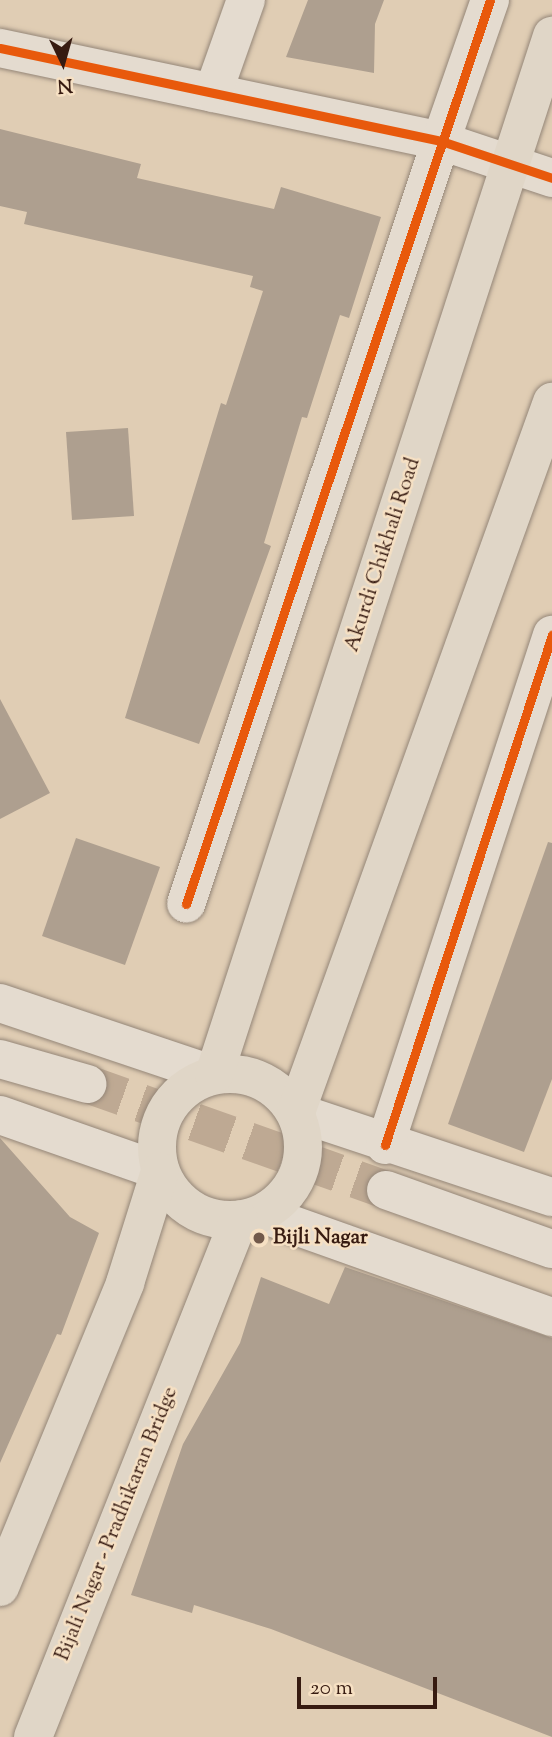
<!DOCTYPE html>
<style>
body{margin:0}
#map{position:relative;width:552px;height:1737px;overflow:hidden;background:#e0cdb4;font-family:"Sorts Mill Goudy",serif}
div>[style]{position:absolute}
[style*='--x']{left:calc(var(--x)*1px);top:calc(var(--y)*1px);width:calc(var(--w)*1px);rotate:calc(var(--a)*1deg)}
.building>*{inset:0;background:#ae9f8f}
.secondary-tunnel>*{height:38px;margin-top:-19px;transform-origin:0;background:repeating-linear-gradient(90deg,#bea993 0 38px,transparent 0 57px)}
.roads{filter:drop-shadow(0 0 2px #948678) drop-shadow(0 0 2px #948678)}
.street>*{height:38px;margin:-19px;padding:0 19px;transform-origin:19px;border-radius:19px;background:#e4dbcf}
.secondary>*{height:38px;margin:-19px;padding:0 19px;transform-origin:19px;border-radius:19px;background:#e4dbcf}
.primary>*{height:38px;margin:-19px;padding:0 19px;transform-origin:19px;border-radius:19px;background:#e0d6c7}
.primary>.ring{margin:-19px;padding:0;box-sizing:content-box;background:none;border:38px solid #e0d6c7;border-radius:50%}
.cycleway>*{height:9px;margin:-4.5px;padding:0 4.5px;transform-origin:4.5px;border-radius:4.5px;background:#e8590c}
.dots>*{width:19px;height:19px;translate:-50% -50%;box-sizing:border-box;border:4px solid #f6e0c3;border-radius:50%}
span{translate:-50% -50%;white-space:nowrap;text-align:center;line-height:1.15;-webkit-text-stroke:5px #f6e0c3;paint-order:stroke}
.street-label{font-size:21px;color:#371b11}
.poi-label{font-size:21px;color:#371b11;font-weight:700}
.left{translate:0 -50%;text-align:left}
.north{position:absolute;left:28px;top:28px;width:70px;height:70px;-webkit-text-stroke:5px #f6e0c3;paint-order:stroke;rotate:175deg;font-size:19px;font-weight:700;line-height:28px;text-align:center;color:#371b11}
.north::after{content:'';display:block;margin:auto;width:24px;height:32px;background:#371b11;clip-path:polygon(50% 0,100% 100%,50% 72%,0 100%)}
.scale{position:absolute;left:297px;top:1677px;width:140px;height:32px;box-sizing:border-box;border:4px solid #371b11;border-top:0;padding-left:9px;font-size:21px;line-height:24px;white-space:nowrap;color:#371b11;-webkit-text-stroke:5px #f6e0c3;paint-order:stroke}
</style>
<div id="map">
<div class="building">
<div style="clip-path:polygon(308px 0,384px 0,375px 24px,374px 73px,286px 57px)"></div>
<div style="clip-path:polygon(0 129px,141px 164px,137px 178px,274px 209px,281px 187px,381px 217px,349px 318px,340px 315px,307px 418px,302px 417px,264px 543px,271px 546px,199px 744px,125px 718px,221px 403px,226px 405px,263px 291px,250px 287px,253px 276px,24px 224px,27px 212px,0 206px)"></div>
<div style="clip-path:polygon(128px 428px,134px 516px,72px 520px,66px 432px)"></div>
<div style="clip-path:polygon(0 699px,50px 793px,0 819px)"></div>
<div style="clip-path:polygon(76px 838px,160px 867px,125px 965px,42px 936px)"></div>
<div style="clip-path:polygon(548px 842px,552px 843px,552px 1079px,524px 1152px,448px 1124px)"></div>
<div style="clip-path:polygon(0 1138px,70px 1217px,99px 1233px,61px 1335px,57px 1334px,0 1463px)"></div>
<div style="clip-path:polygon(345px 1267px,552px 1338px,552px 1737px,271px 1629px,194px 1605px,192px 1613px,131px 1595px,183px 1444px,240px 1343px,261px 1277px,329px 1304px)"></div>
</div>
<div class="secondary-tunnel">
<div style="--x:87;--y:1084;--w:317;--a:19.5"></div>
</div>
<div class="roads">
<div class="street">
<div style="--x:0;--y:48;--w:451;--a:11.9"></div>
<div style="--x:441;--y:141;--w:804;--a:108.48"></div>
<div style="--x:213;--y:93;--w:99;--a:-70.5"></div>
</div>
<div class="secondary">
<div style="--x:490;--y:0;--w:149;--a:109.2"></div>
<div style="--x:441;--y:141;--w:117;--a:18.4"></div>
<div style="--x:0;--y:1003;--w:226;--a:18.6"></div>
<div style="--x:0;--y:1059;--w:91;--a:16"></div>
<div style="--x:296;--y:1112;--w:270;--a:18.4"></div>
<div style="--x:0;--y:1115;--w:170;--a:19.3"></div>
<div style="--x:385;--y:1145;--w:537;--a:-71.87"></div>
<div style="--x:386;--y:1190;--w:176;--a:19.6"></div>
<div style="--x:262;--y:1214;--w:308;--a:19.6"></div>
</div>
<div class="primary">
<div class="ring" style="left:157px;top:1074px;width:108px;height:108px"></div>
<div style="--x:214;--y:1075;--w:1093;--a:-71.98"></div>
<div style="--x:296;--y:1112;--w:755;--a:-70.17"></div>
<div style="--x:0;--y:1587;--w:329;--a:-67.6"></div>
<div style="--x:125;--y:1283;--w:117;--a:-72.6"></div>
<div style="--x:33;--y:1737;--w:557;--a:-68.28"></div>
</div>
</div>
<div class="cycleway">
<div style="--x:0;--y:48;--w:451;--a:11.9"></div>
<div style="--x:441;--y:141;--w:117;--a:18.4"></div>
<div style="--x:186;--y:904;--w:954;--a:-71.41"></div>
<div style="--x:385;--y:1145;--w:537;--a:-71.87"></div>
</div>
<div class="dots">
<div style="left:259px;top:1238px;background:#72594a"></div>
</div>
<div class="street-label">
<span style="left:383px;top:555px;rotate:-72deg">Akurdi Chikhali Road</span>
<span style="left:117px;top:1524px;rotate:-68deg">Bijali Nagar - Pradhikaran Bridge</span>
</div>
<div class="poi-label">
<span class="left" style="left:273px;top:1238px">Bijli Nagar</span>
</div>
<div class="north">N</div>
<div class="scale">20 m</div>
</div>
